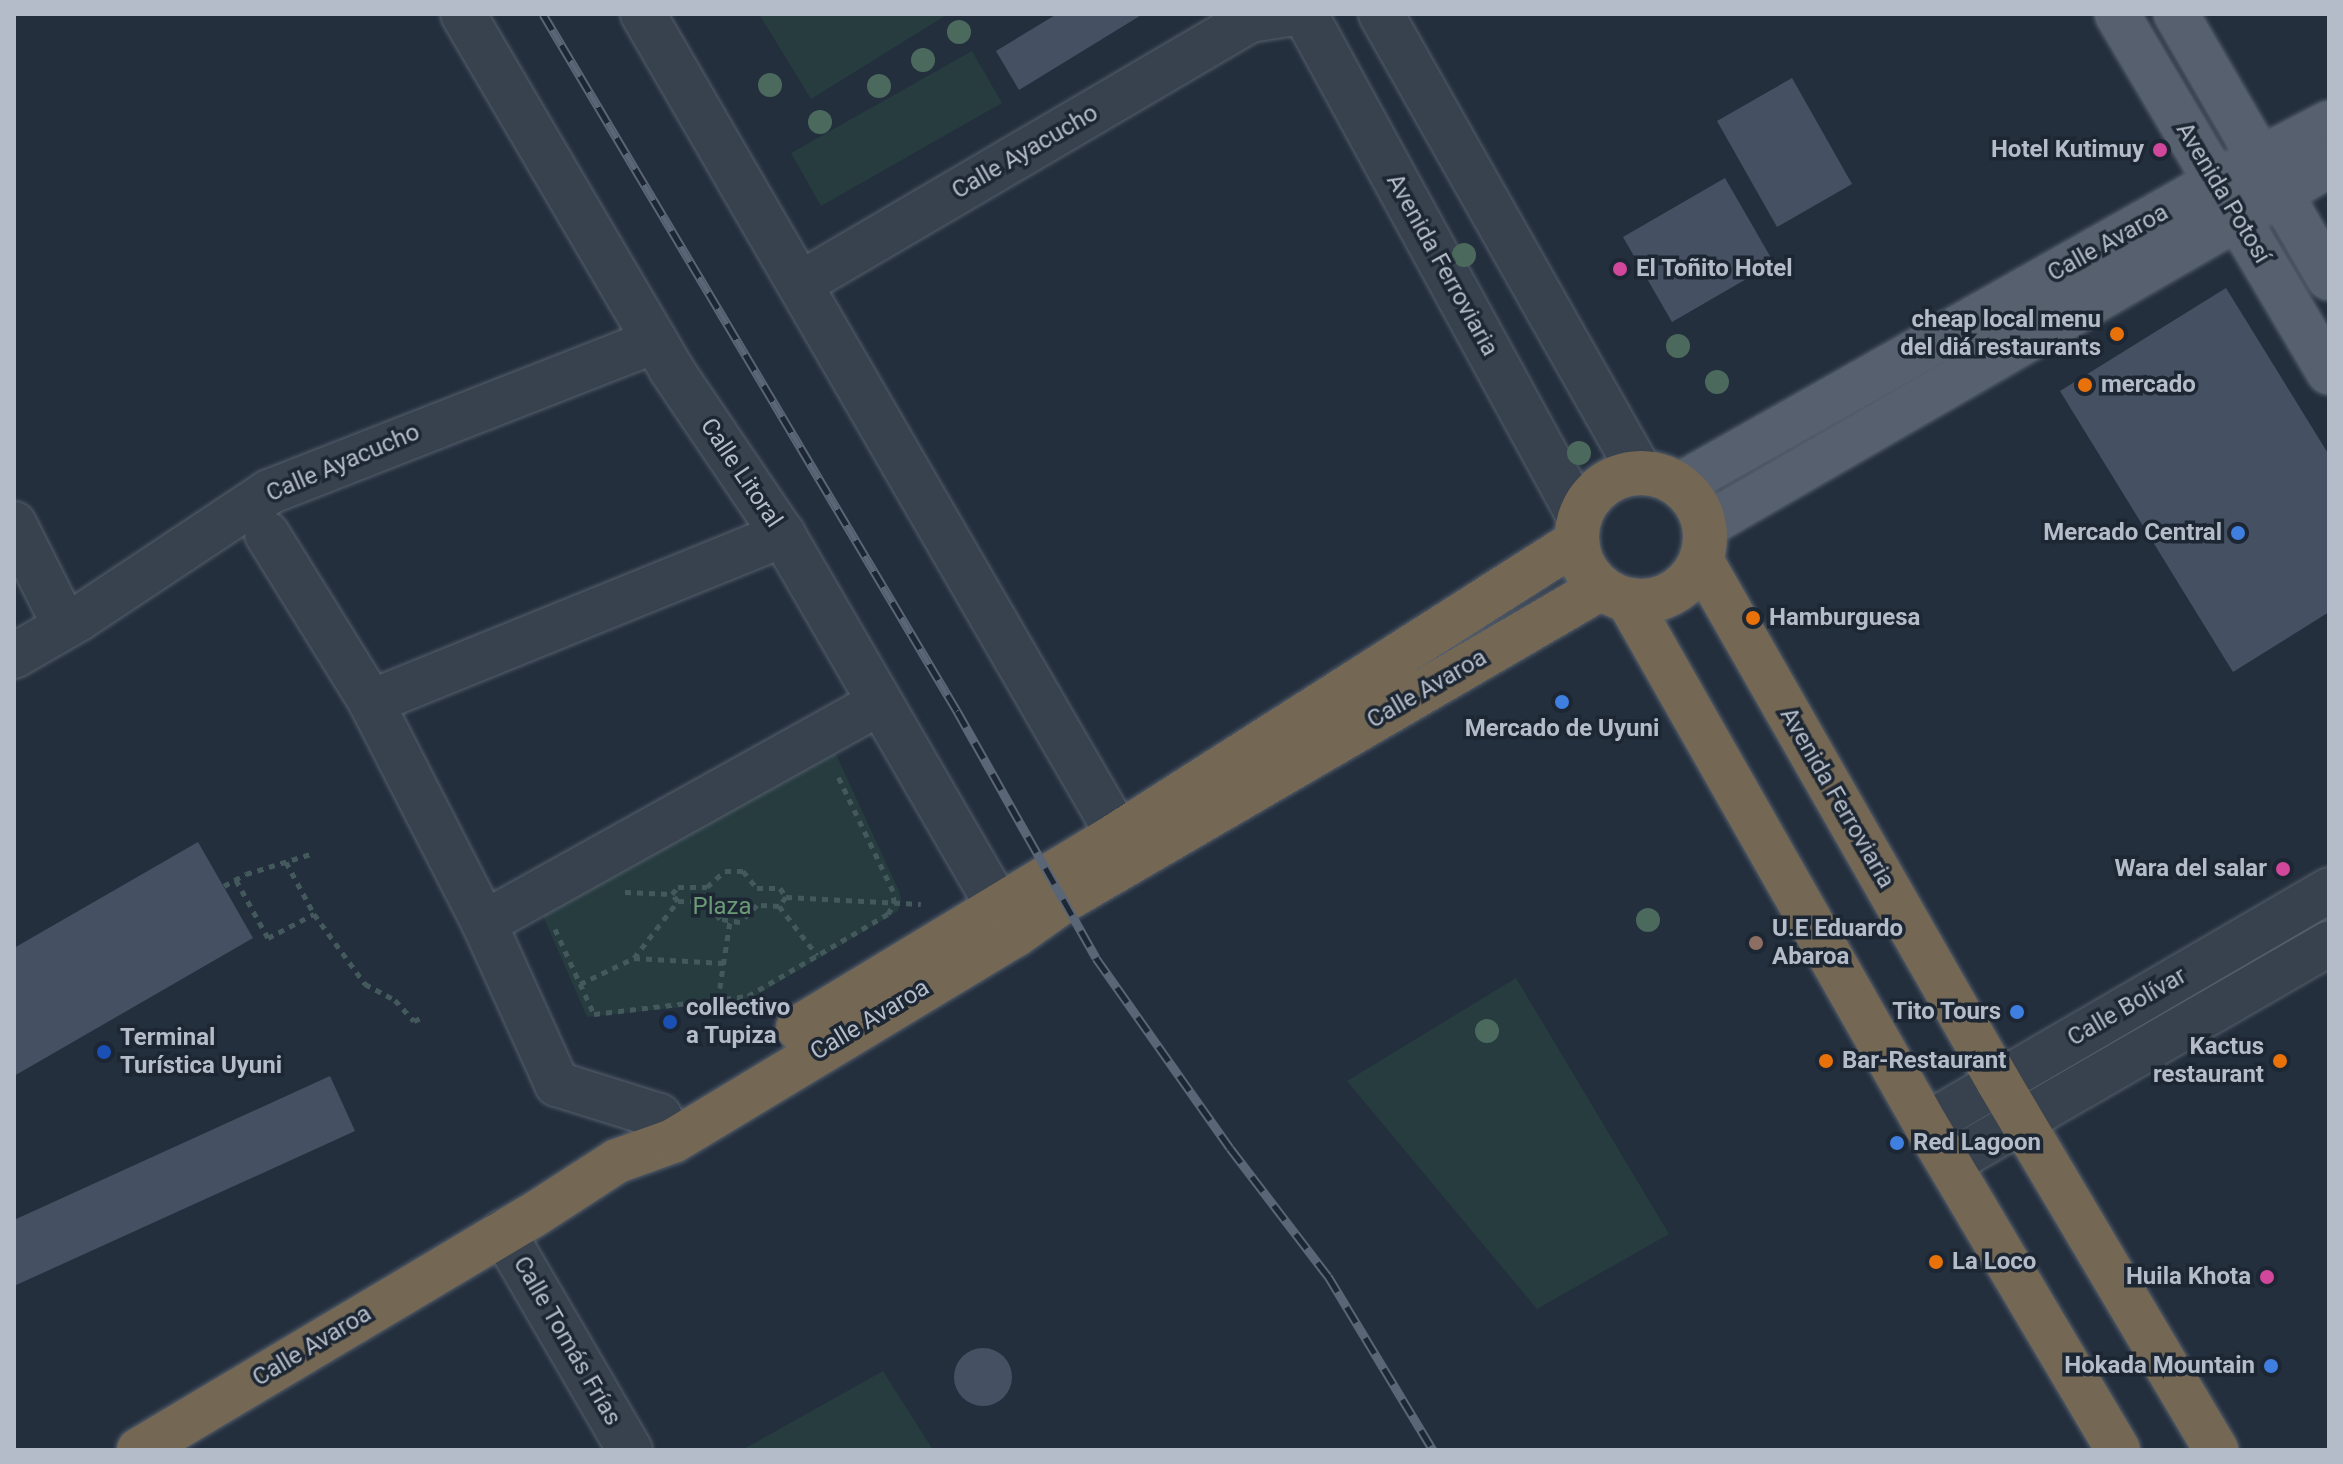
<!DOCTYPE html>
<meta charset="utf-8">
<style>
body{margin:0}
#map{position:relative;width:2343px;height:1464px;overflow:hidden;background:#242f3e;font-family:Roboto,sans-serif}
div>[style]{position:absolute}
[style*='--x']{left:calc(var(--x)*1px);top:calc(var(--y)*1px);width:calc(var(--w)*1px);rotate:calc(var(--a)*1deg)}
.green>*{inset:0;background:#263c3f}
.building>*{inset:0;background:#455162}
.round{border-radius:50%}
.path>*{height:5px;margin-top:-2.5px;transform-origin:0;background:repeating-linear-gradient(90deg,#44595c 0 6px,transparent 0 12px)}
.roads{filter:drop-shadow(0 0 2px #565f6c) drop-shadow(0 0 2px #565f6c)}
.minor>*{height:44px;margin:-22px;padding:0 22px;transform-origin:22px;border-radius:22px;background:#38414e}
.major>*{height:44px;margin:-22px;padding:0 22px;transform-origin:22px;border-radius:22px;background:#56606e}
.highway>*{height:44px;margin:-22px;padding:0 22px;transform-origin:22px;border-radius:22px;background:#746855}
.highway>.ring{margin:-22px;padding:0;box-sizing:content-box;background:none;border:44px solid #746855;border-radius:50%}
.rail>*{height:9px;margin-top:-4.5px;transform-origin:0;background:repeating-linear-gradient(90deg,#1d2633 0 18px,#5a6575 0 36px);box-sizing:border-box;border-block:2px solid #5a6575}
.trees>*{width:24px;height:24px;margin:-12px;border-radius:50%;background:#4b6a5d}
.dots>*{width:22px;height:22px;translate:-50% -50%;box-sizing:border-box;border:4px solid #1d2633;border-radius:50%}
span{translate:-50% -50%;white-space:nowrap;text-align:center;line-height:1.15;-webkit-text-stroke:7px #1d2633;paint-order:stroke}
.poi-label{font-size:24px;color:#b4bcc9;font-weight:700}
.right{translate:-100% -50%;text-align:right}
.left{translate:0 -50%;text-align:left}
.street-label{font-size:24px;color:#b4bcc9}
.park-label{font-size:24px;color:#6b9a76}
.frame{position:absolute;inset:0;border:16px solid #b4bcc9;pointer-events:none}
</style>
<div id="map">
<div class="green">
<div style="clip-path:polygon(759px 14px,948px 14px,811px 99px)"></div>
<div style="clip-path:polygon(972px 51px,1002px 103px,821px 206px,791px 153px)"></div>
<div style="clip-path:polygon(835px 752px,899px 891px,901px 900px,898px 911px,749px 1000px,587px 1017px,540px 909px)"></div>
<div style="clip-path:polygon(1516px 978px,1669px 1234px,1537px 1309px,1347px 1081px)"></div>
<div style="clip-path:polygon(883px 1371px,933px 1450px,742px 1450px)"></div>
</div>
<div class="building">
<div style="clip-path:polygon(1057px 14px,1143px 14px,1019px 90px,996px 51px)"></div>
<div style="clip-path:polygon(1792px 78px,1852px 184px,1777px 227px,1717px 121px)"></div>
<div style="clip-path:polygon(1725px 178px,1774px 263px,1672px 322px,1623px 237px)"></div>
<div style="clip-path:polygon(2226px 288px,2329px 455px,2329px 612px,2233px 672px,2060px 391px)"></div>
<div style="clip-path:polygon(198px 842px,253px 938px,14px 1076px,14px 948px)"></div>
<div style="clip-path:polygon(330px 1076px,355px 1131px,14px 1286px,14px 1220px)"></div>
<div class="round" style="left:954px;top:1348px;width:58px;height:58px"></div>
</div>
<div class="path">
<div style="--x:286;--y:862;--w:59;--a:61.7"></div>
<div style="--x:725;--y:871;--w:18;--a:0"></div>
<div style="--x:743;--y:871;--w:22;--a:51"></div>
<div style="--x:757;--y:888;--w:23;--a:0"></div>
<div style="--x:780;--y:888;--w:11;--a:56"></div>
<div style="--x:786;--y:897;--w:11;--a:128"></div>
<div style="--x:779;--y:906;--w:22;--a:-177"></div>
<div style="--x:757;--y:905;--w:24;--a:135"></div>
<div style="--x:740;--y:922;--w:20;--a:-171"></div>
<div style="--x:720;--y:919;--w:21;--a:-125"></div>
<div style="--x:708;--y:902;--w:30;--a:-178"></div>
<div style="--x:678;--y:901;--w:9;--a:-131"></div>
<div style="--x:672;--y:894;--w:9;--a:-49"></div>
<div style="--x:678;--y:887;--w:29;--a:0"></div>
<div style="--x:707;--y:887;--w:24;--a:-42"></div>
<div style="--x:236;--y:880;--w:66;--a:61.1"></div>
<div style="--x:268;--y:938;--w:52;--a:-27.6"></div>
<div style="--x:314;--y:914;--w:87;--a:53.9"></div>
<div style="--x:365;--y:984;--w:34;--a:28"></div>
<div style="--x:395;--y:1000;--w:28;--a:48"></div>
<div style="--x:414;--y:1021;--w:10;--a:-24"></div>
<div style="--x:224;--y:886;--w:25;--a:-29"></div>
<div style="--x:246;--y:874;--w:71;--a:-17.2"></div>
<div style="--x:625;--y:892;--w:47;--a:2.4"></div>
<div style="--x:786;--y:897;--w:135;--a:3"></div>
<div style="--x:779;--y:906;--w:62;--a:52.2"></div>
<div style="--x:555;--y:929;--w:94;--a:65.4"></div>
<div style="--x:594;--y:1014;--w:155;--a:-6.7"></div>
<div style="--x:748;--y:996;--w:162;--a:-30.4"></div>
<div style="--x:888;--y:914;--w:13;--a:-61"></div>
<div style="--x:894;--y:903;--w:12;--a:-95"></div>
<div style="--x:893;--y:891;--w:130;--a:-115.6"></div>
<div style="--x:634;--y:958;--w:72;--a:-52.3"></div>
<div style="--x:580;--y:984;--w:60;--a:-25.7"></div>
<div style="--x:634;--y:958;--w:90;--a:3.2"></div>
<div style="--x:718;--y:1000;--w:80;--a:-81.4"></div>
</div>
<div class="roads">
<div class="minor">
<div style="--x:463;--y:14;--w:411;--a:59.6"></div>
<div style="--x:671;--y:369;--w:200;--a:56"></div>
<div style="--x:783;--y:535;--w:462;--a:59.9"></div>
<div style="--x:643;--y:14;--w:948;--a:59.92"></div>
<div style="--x:1305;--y:14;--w:572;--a:61.37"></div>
<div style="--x:1381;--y:14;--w:526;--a:60.51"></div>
<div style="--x:800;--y:284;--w:522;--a:-30.4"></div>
<div style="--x:1250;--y:20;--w:39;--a:-9"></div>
<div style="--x:14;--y:524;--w:114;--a:63.4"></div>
<div style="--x:267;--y:534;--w:198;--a:58.2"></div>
<div style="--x:371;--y:702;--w:248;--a:62.9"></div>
<div style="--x:484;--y:923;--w:177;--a:65.6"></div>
<div style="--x:557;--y:1084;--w:107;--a:17.4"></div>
<div style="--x:659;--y:1116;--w:29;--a:61"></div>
<div style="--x:14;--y:656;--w:74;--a:-30"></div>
<div style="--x:78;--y:619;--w:229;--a:-33.6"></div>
<div style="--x:269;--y:492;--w:414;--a:-21.4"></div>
<div style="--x:371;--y:702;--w:445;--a:-22.1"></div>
<div style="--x:484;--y:923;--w:453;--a:-29.1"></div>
<div style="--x:1926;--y:1125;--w:467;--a:-30.2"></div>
<div style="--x:1949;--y:1163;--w:439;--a:-30"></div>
<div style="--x:503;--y:1232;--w:252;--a:59.8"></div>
</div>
<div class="major">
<div style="--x:2117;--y:14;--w:416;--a:59.4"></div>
<div style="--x:2176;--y:14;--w:305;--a:59.9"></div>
<div style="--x:1680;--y:485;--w:616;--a:-29.48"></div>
<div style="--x:2216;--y:182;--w:127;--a:-27.6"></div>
<div style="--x:1705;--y:526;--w:721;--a:-30.05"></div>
</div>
<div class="highway">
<div class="ring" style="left:1577px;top:473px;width:84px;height:84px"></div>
<div style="--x:1701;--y:560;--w:600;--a:60.31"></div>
<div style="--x:1998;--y:1081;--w:429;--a:59.4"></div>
<div style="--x:1628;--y:600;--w:604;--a:60.42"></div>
<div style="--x:1926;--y:1125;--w:377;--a:59.4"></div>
<div style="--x:798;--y:1028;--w:374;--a:-31.2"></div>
<div style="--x:1118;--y:834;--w:543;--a:-32.52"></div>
<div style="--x:139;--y:1450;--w:457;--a:-30.8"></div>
<div style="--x:532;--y:1216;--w:101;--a:-32.9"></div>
<div style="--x:617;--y:1161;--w:59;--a:-19.7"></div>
<div style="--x:673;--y:1141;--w:399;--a:-31.1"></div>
<div style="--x:1015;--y:935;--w:59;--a:-35.3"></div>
<div style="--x:1063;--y:901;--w:622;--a:-30.19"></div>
</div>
</div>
<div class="rail">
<div style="--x:543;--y:14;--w:811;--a:59.29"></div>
<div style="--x:957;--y:711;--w:283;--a:60.6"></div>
<div style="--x:1096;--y:958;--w:232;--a:54.8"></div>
<div style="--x:1230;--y:1148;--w:161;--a:52.6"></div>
<div style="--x:1328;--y:1276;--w:203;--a:58.9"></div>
</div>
<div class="trees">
<div style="left:959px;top:32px"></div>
<div style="left:923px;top:60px"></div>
<div style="left:770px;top:85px"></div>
<div style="left:879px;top:86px"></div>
<div style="left:820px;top:122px"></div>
<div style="left:1464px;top:255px"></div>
<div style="left:1678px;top:346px"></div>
<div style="left:1717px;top:382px"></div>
<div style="left:1579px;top:453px"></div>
<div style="left:1648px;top:920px"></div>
<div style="left:1487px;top:1031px"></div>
</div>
<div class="dots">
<div style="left:2160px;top:150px;background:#d1479c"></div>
<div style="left:1620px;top:269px;background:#d1479c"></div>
<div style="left:2117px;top:334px;background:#e8710a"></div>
<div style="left:2085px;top:385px;background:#e8710a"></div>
<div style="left:2238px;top:533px;background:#3f7fe0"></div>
<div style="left:1753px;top:618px;background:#e8710a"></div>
<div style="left:1562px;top:702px;background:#3f7fe0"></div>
<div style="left:2283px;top:869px;background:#d1479c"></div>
<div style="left:1756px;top:943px;background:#8d6e63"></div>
<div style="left:2017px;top:1012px;background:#3f7fe0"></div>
<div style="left:670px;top:1022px;background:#1a4fb4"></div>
<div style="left:104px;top:1052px;background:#1a4fb4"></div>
<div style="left:1826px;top:1061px;background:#e8710a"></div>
<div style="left:2280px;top:1061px;background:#e8710a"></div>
<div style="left:1897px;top:1143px;background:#3f7fe0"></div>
<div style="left:1936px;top:1262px;background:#e8710a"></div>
<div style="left:2267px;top:1277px;background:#d1479c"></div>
<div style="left:2271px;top:1366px;background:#3f7fe0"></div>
</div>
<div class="poi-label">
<span class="right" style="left:2144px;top:150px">Hotel Kutimuy</span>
<span class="left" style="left:1636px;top:269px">El Toñito Hotel</span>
<span class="right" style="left:2101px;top:334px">cheap local menu<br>del diá restaurants</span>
<span class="left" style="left:2101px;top:385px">mercado</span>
<span class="right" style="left:2222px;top:533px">Mercado Central</span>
<span class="left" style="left:1769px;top:618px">Hamburguesa</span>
<span style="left:1562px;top:729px">Mercado de Uyuni</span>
<span class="right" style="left:2267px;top:869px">Wara del salar</span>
<span class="left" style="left:1772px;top:943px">U.E Eduardo<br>Abaroa</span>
<span class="left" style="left:686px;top:1022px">collectivo<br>a Tupiza</span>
<span class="right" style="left:2001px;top:1012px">Tito Tours</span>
<span class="left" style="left:120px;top:1052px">Terminal<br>Turística Uyuni</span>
<span class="right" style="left:2264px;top:1061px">Kactus<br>restaurant</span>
<span class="left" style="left:1842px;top:1061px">Bar-Restaurant</span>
<span class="left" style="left:1913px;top:1143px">Red Lagoon</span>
<span class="left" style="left:1952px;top:1262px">La Loco</span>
<span class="right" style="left:2251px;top:1277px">Huila Khota</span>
<span class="right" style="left:2255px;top:1366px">Hokada Mountain</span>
</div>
<div class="street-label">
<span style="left:1025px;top:152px;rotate:-30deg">Calle Ayacucho</span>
<span style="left:2223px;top:193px;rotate:59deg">Avenida Potosí</span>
<span style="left:2108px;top:243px;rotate:-29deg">Calle Avaroa</span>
<span style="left:1442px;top:265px;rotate:61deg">Avenida Ferroviaria</span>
<span style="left:343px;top:463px;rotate:-23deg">Calle Ayacucho</span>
<span style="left:741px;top:473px;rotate:56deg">Calle Litoral</span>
<span style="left:1427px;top:689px;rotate:-30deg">Calle Avaroa</span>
<span style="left:1837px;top:798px;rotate:60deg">Avenida Ferroviaria</span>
<span style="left:2127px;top:1007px;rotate:-30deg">Calle Bolívar</span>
<span style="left:870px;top:1020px;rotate:-31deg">Calle Avaroa</span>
<span style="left:567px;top:1341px;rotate:60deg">Calle Tomás Frías</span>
<span style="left:312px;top:1346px;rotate:-31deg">Calle Avaroa</span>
</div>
<div class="park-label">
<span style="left:722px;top:907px">Plaza</span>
</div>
<div class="frame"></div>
</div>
